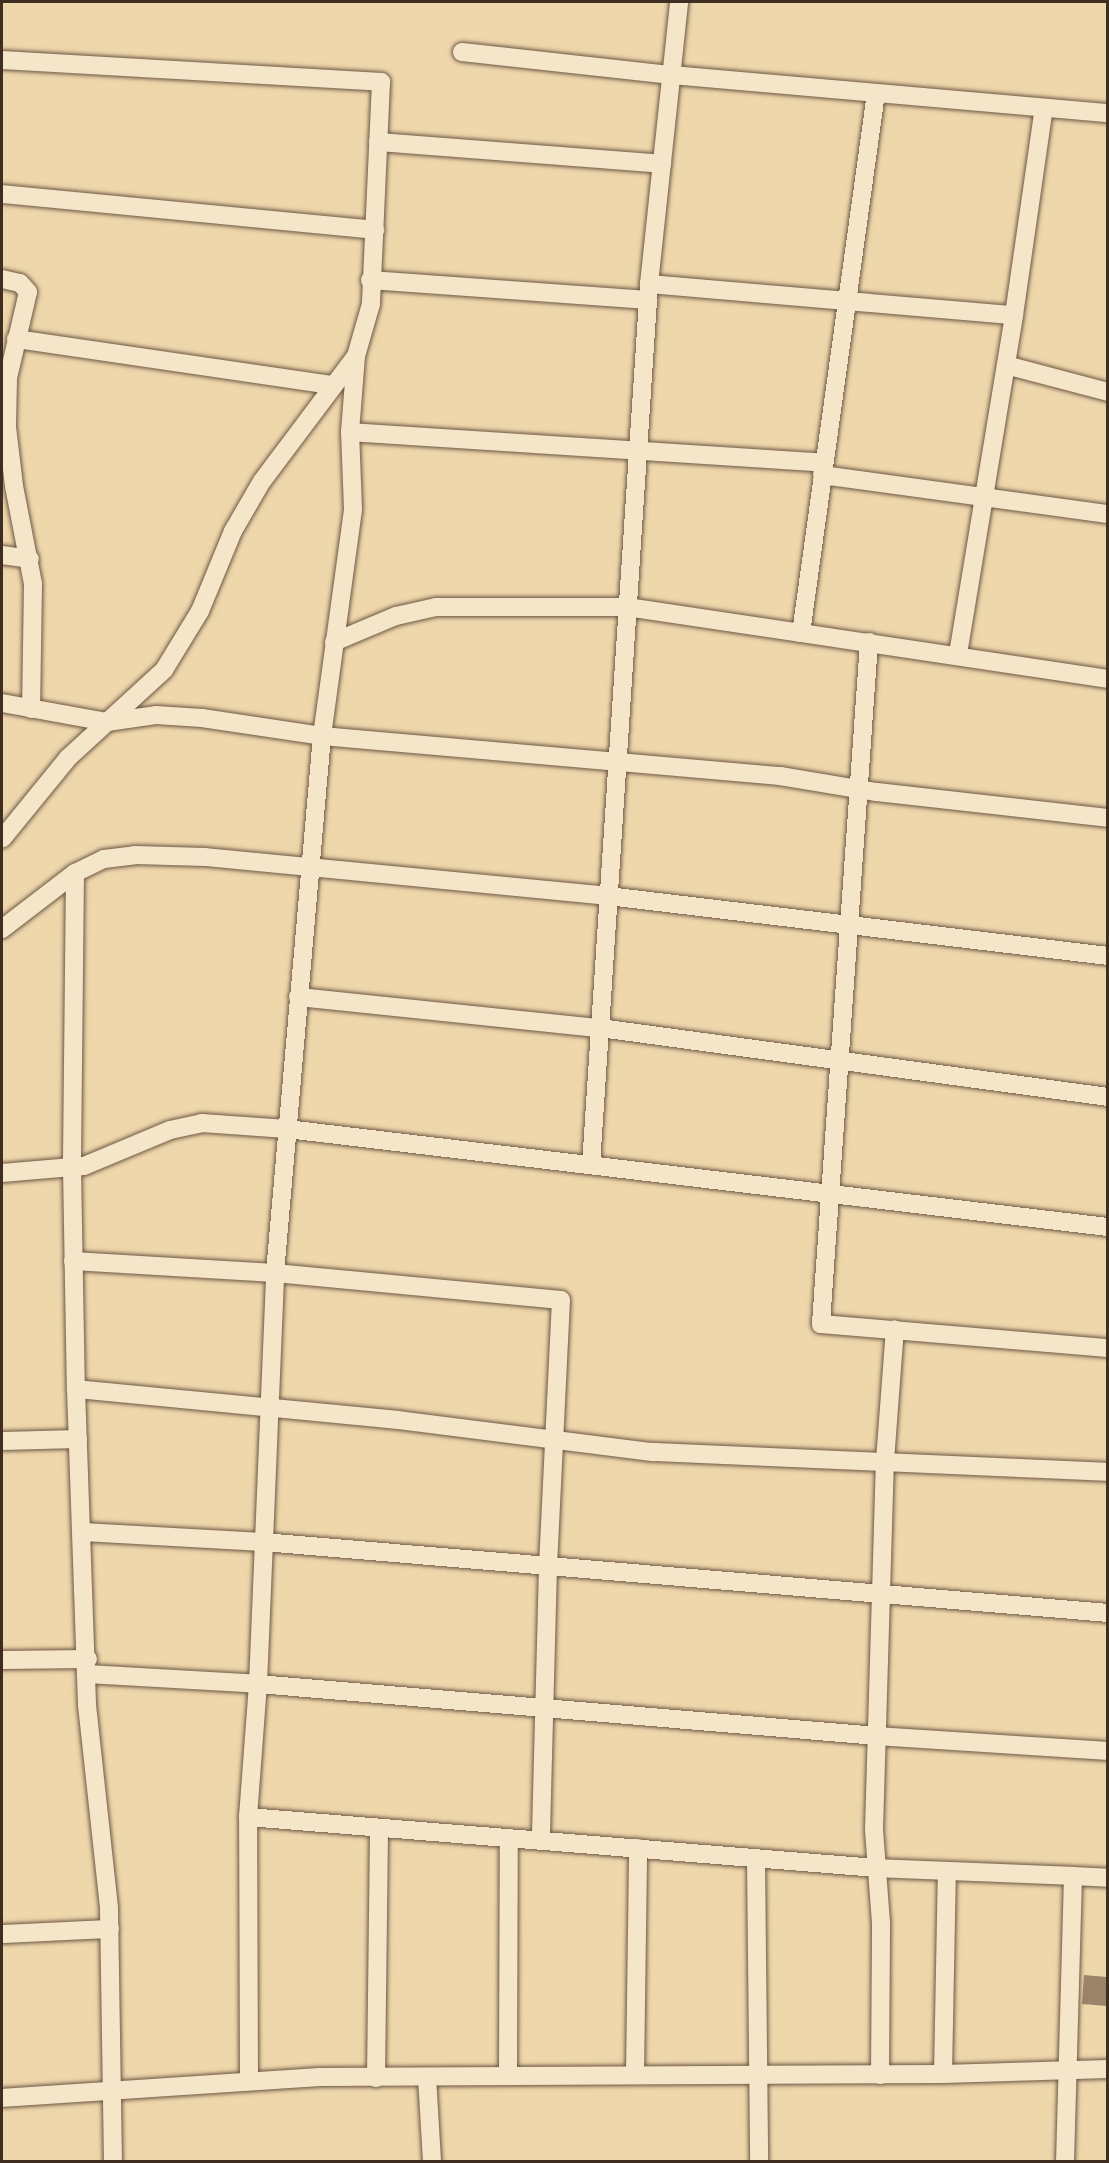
<!DOCTYPE html>
<style>
body{margin:0}
#map{position:relative;width:1109px;height:2163px;overflow:hidden;background:#efd7ac;font-family:"IM FELL DW Pica",serif}
div>[style]{position:absolute}
[style*='--x']{left:calc(var(--x)*1px);top:calc(var(--y)*1px);width:calc(var(--w)*1px);rotate:calc(var(--a)*1deg)}
.building>*{inset:0;background:#9b856a}
.roads{filter:drop-shadow(0 0 2px #6c5844) drop-shadow(0 0 2px #6c5844)}
.minor>*{height:18px;margin:-9px;padding:0 9px;transform-origin:9px;border-radius:9px;background:#f5e5c9}
span{translate:-50% -50%;white-space:nowrap;text-align:center;line-height:1.15;-webkit-text-stroke:6px #f5e5c9;paint-order:stroke}
.frame{position:absolute;inset:0;border:3px solid #402d22;pointer-events:none}
</style>
<div id="map">
<div class="building">
<div style="clip-path:polygon(1084px 1975px,1107px 1977px,1107px 2006px,1082px 2004px)"></div>
</div>
<div class="roads">
<div class="minor">
<div style="--x:462;--y:52;--w:211;--a:6.3"></div>
<div style="--x:672;--y:75;--w:438;--a:5"></div>
<div style="--x:2;--y:60;--w:380;--a:3.3"></div>
<div style="--x:381;--y:82;--w:222;--a:92.6"></div>
<div style="--x:371;--y:304;--w:54;--a:106.1"></div>
<div style="--x:356;--y:356;--w:156;--a:126.9"></div>
<div style="--x:262;--y:481;--w:58;--a:120.1"></div>
<div style="--x:233;--y:531;--w:87;--a:112.4"></div>
<div style="--x:200;--y:611;--w:69;--a:121.4"></div>
<div style="--x:164;--y:670;--w:130;--a:137.5"></div>
<div style="--x:68;--y:758;--w:104;--a:129.2"></div>
<div style="--x:378;--y:142;--w:285;--a:4.4"></div>
<div style="--x:2;--y:194;--w:375;--a:5.5"></div>
<div style="--x:2;--y:279;--w:18;--a:13"></div>
<div style="--x:20;--y:283;--w:12;--a:48"></div>
<div style="--x:28;--y:292;--w:88;--a:103.1"></div>
<div style="--x:8;--y:378;--w:49;--a:91.2"></div>
<div style="--x:7;--y:427;--w:59;--a:83.2"></div>
<div style="--x:14;--y:486;--w:100;--a:79"></div>
<div style="--x:33;--y:584;--w:125;--a:90.9"></div>
<div style="--x:370;--y:280;--w:279;--a:4.1"></div>
<div style="--x:649;--y:284;--w:366;--a:4.9"></div>
<div style="--x:1014;--y:315;--w:209;--a:-81.8"></div>
<div style="--x:16;--y:339;--w:320;--a:8.3"></div>
<div style="--x:1006;--y:365;--w:106;--a:14.8"></div>
<div style="--x:350;--y:432;--w:475;--a:3.7"></div>
<div style="--x:822;--y:475;--w:289;--a:7.8"></div>
<div style="--x:2;--y:555;--w:28;--a:8"></div>
<div style="--x:801;--y:633;--w:545;--a:-82.09"></div>
<div style="--x:334;--y:642;--w:67;--a:-22.8"></div>
<div style="--x:396;--y:616;--w:41;--a:-12.7"></div>
<div style="--x:436;--y:607;--w:191;--a:0"></div>
<div style="--x:627;--y:607;--w:486;--a:8.5"></div>
<div style="--x:869;--y:642;--w:684;--a:94.03"></div>
<div style="--x:821;--y:1324;--w:288;--a:4.8"></div>
<div style="--x:958;--y:654;--w:344;--a:-80.6"></div>
<div style="--x:2;--y:703;--w:107;--a:10.3"></div>
<div style="--x:107;--y:722;--w:49;--a:-8.1"></div>
<div style="--x:156;--y:715;--w:46;--a:3.7"></div>
<div style="--x:202;--y:718;--w:121;--a:8.5"></div>
<div style="--x:322;--y:736;--w:460;--a:5"></div>
<div style="--x:780;--y:776;--w:98;--a:9.4"></div>
<div style="--x:877;--y:792;--w:232;--a:6.4"></div>
<div style="--x:75;--y:873;--w:295;--a:90.6"></div>
<div style="--x:72;--y:1168;--w:221;--a:89"></div>
<div style="--x:76;--y:1389;--w:316;--a:88"></div>
<div style="--x:87;--y:1705;--w:205;--a:83.8"></div>
<div style="--x:109;--y:1909;--w:253;--a:89.1"></div>
<div style="--x:2;--y:929;--w:92;--a:-37.5"></div>
<div style="--x:75;--y:873;--w:32;--a:-26"></div>
<div style="--x:104;--y:859;--w:31;--a:-7"></div>
<div style="--x:135;--y:855;--w:70;--a:1.6"></div>
<div style="--x:205;--y:857;--w:405;--a:5.5"></div>
<div style="--x:608;--y:896;--w:504;--a:6.84"></div>
<div style="--x:298;--y:997;--w:304;--a:5.9"></div>
<div style="--x:600;--y:1028;--w:513;--a:7.73"></div>
<div style="--x:591;--y:1165;--w:883;--a:-86.23"></div>
<div style="--x:649;--y:284;--w:284;--a:-83.9"></div>
<div style="--x:2;--y:1173;--w:82;--a:-4.9"></div>
<div style="--x:84;--y:1166;--w:93;--a:-22.7"></div>
<div style="--x:170;--y:1130;--w:33;--a:-12"></div>
<div style="--x:202;--y:1123;--w:85;--a:4"></div>
<div style="--x:287;--y:1129;--w:827;--a:6.81"></div>
<div style="--x:73;--y:1261;--w:202;--a:3.4"></div>
<div style="--x:275;--y:1273;--w:287;--a:5.4"></div>
<div style="--x:561;--y:1300;--w:266;--a:92.8"></div>
<div style="--x:548;--y:1566;--w:274;--a:91.5"></div>
<div style="--x:76;--y:1389;--w:323;--a:5.5"></div>
<div style="--x:398;--y:1420;--w:257;--a:7.2"></div>
<div style="--x:653;--y:1452;--w:455;--a:2.5"></div>
<div style="--x:2;--y:1441;--w:76;--a:-1.5"></div>
<div style="--x:83;--y:1532;--w:180;--a:3.2"></div>
<div style="--x:263;--y:1542;--w:848;--a:4.8"></div>
<div style="--x:2;--y:1660;--w:86;--a:-0.7"></div>
<div style="--x:87;--y:1674;--w:171;--a:3.3"></div>
<div style="--x:258;--y:1684;--w:621;--a:4.8"></div>
<div style="--x:877;--y:1736;--w:231;--a:3.7"></div>
<div style="--x:248;--y:1817;--w:631;--a:4.64"></div>
<div style="--x:877;--y:1868;--w:196;--a:2.3"></div>
<div style="--x:1073;--y:1876;--w:286;--a:91.6"></div>
<div style="--x:756;--y:1859;--w:303;--a:89.4"></div>
<div style="--x:1073;--y:1876;--w:35;--a:3"></div>
<div style="--x:2;--y:1934;--w:108;--a:-2.7"></div>
<div style="--x:508;--y:2074;--w:236;--a:-89.8"></div>
<div style="--x:635;--y:2074;--w:226;--a:-89.2"></div>
<div style="--x:943;--y:2074;--w:202;--a:-88.9"></div>
<div style="--x:880;--y:2075;--w:152;--a:-89.6"></div>
<div style="--x:881;--y:1923;--w:94;--a:-94.3"></div>
<div style="--x:874;--y:1829;--w:368;--a:-88.3"></div>
<div style="--x:885;--y:1461;--w:132;--a:-85.7"></div>
<div style="--x:427;--y:2077;--w:85;--a:86.6"></div>
<div style="--x:376;--y:2078;--w:250;--a:-89.3"></div>
<div style="--x:249;--y:2080;--w:263;--a:-90.2"></div>
<div style="--x:248;--y:1817;--w:133;--a:-85.7"></div>
<div style="--x:258;--y:1684;--w:411;--a:-87.6"></div>
<div style="--x:275;--y:1273;--w:539;--a:-85"></div>
<div style="--x:322;--y:736;--w:229;--a:-82.2"></div>
<div style="--x:353;--y:509;--w:77;--a:-92.2"></div>
<div style="--x:350;--y:432;--w:76;--a:-85.5"></div>
<div style="--x:2;--y:2098;--w:317;--a:-3.8"></div>
<div style="--x:318;--y:2077;--w:625;--a:-0.28"></div>
<div style="--x:943;--y:2074;--w:165;--a:-1.7"></div>
</div>
</div>
<div class="frame"></div>
</div>
